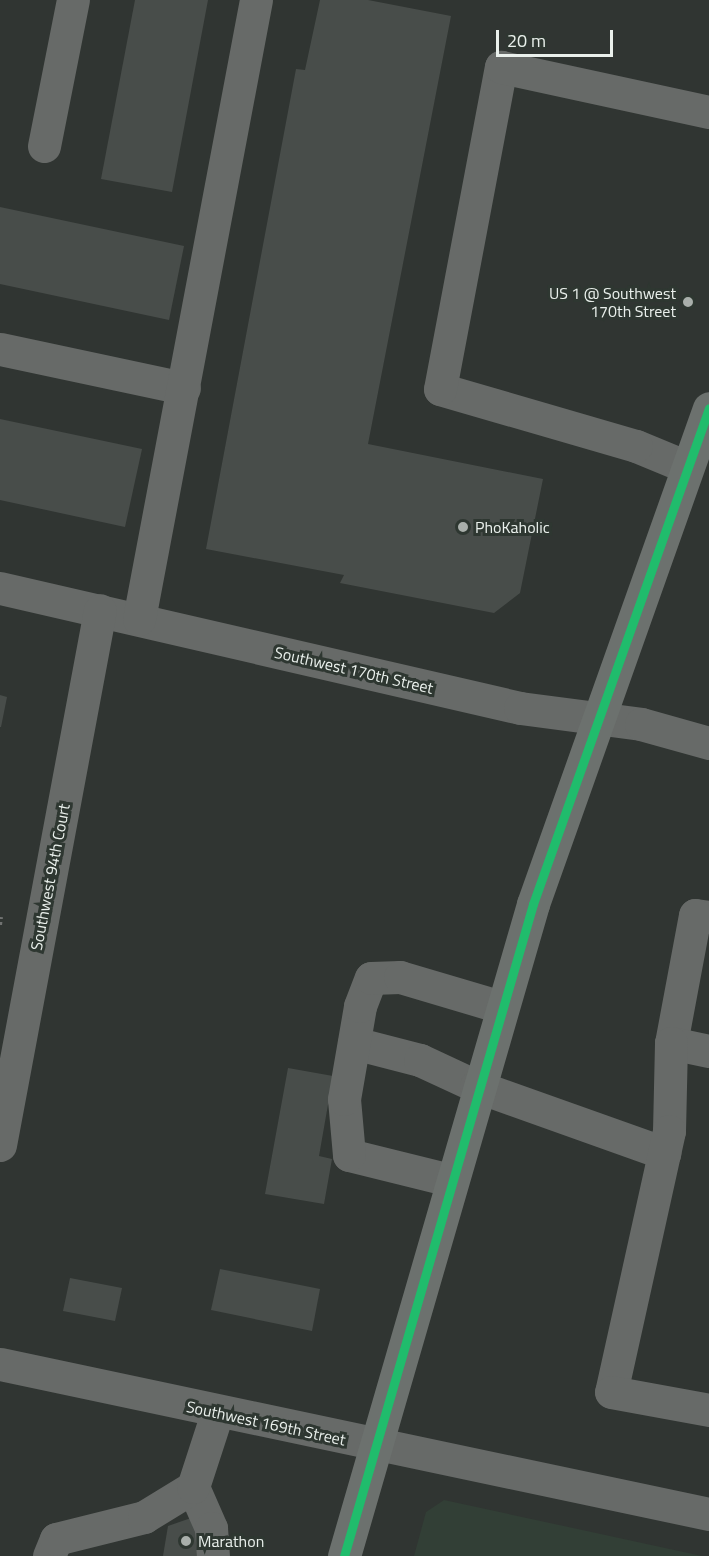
<!DOCTYPE html>
<style>
body{margin:0}
#map{position:relative;width:709px;height:1556px;overflow:hidden;background:#303532;font-family:"Titillium Web",sans-serif}
div>[style]{position:absolute}
[style*='--x']{left:calc(var(--x)*1px);top:calc(var(--y)*1px);width:calc(var(--w)*1px);rotate:calc(var(--a)*1deg)}
.built>*{inset:0;background:#323f36}
.building>*{inset:0;background:#484d4a}
.path>*{height:4px;margin-top:-2px;transform-origin:0;background:repeating-linear-gradient(90deg,#707271 0 3px,transparent 0 6px)}
.minor>*{height:33px;margin:-16.5px;padding:0 16.5px;transform-origin:16.5px;border-radius:16.5px;background:#676a68}
.highway>*{height:33px;margin:-16.5px;padding:0 16.5px;transform-origin:16.5px;border-radius:16.5px;background:#6c716e}
.bus-1>*{height:9px;margin:-4.5px;padding:0 4.5px;transform-origin:4.5px;border-radius:4.5px;background:#20bc6c}
.dots>*{width:16px;height:16px;translate:-50% -50%;box-sizing:border-box;border:3px solid #2e3731;border-radius:50%}
span{translate:-50% -50%;white-space:nowrap;text-align:center;line-height:1.15;-webkit-text-stroke:6px #2e3731;paint-order:stroke}
.poi-label{font-size:16px;color:#eaf0ec}
.right{translate:-100% -50%;text-align:right}
.left{translate:0 -50%;text-align:left}
.street-label{font-size:16px;color:#eaf0ec}
.scale{position:absolute;left:496px;top:30px;width:117px;height:27px;box-sizing:border-box;border:3px solid #eaf0ec;border-top:0;padding-left:8px;font-size:18px;line-height:21px;white-space:nowrap;color:#eaf0ec;-webkit-text-stroke:4px #2e3731;paint-order:stroke}
</style>
<div id="map">
<div class="built">
<div style="clip-path:polygon(444px 1500px,702px 1556px,414px 1556px,426px 1512px)"></div>
</div>
<div class="building">
<div style="clip-path:polygon(135px 0,208px 0,172px 192px,101px 179px)"></div>
<div style="clip-path:polygon(320px 0,368px 0,451px 16px,368px 444px,543px 479px,520px 593px,494px 613px,340px 583px,344px 575px,206px 549px,296px 69px,305px 70px)"></div>
<div style="clip-path:polygon(0 207px,184px 246px,169px 320px,0 284px)"></div>
<div style="clip-path:polygon(0 419px,142px 449px,125px 527px,0 500px)"></div>
<div style="clip-path:polygon(0 695px,7px 697px,1px 727px,0 727px)"></div>
<div style="clip-path:polygon(288px 1068px,333px 1076px,319px 1156px,332px 1159px,324px 1204px,265px 1194px)"></div>
<div style="clip-path:polygon(220px 1269px,320px 1289px,312px 1331px,211px 1310px)"></div>
<div style="clip-path:polygon(70px 1278px,122px 1288px,115px 1321px,63px 1311px)"></div>
<div style="clip-path:polygon(211px 1511px,203px 1556px,163px 1556px,168px 1526px)"></div>
</div>
<div class="path">
<div style="--x:0;--y:925;--w:8;--a:-83"></div>
</div>
<div class="minor">
<div style="--x:44;--y:146;--w:149;--a:-78.8"></div>
<div style="--x:0;--y:349;--w:188;--a:12"></div>
<div style="--x:687;--y:467;--w:55;--a:-157.6"></div>
<div style="--x:636;--y:446;--w:204;--a:-163.8"></div>
<div style="--x:440;--y:389;--w:328;--a:-79.3"></div>
<div style="--x:501;--y:67;--w:213;--a:12.2"></div>
<div style="--x:0;--y:588;--w:534;--a:12.99"></div>
<div style="--x:520;--y:708;--w:122;--a:7.5"></div>
<div style="--x:641;--y:724;--w:71;--a:15.6"></div>
<div style="--x:139;--y:619;--w:630;--a:-79.3"></div>
<div style="--x:709;--y:917;--w:14;--a:-172"></div>
<div style="--x:695;--y:915;--w:130;--a:100.6"></div>
<div style="--x:671;--y:1043;--w:39;--a:12"></div>
<div style="--x:354;--y:1043;--w:68;--a:14.4"></div>
<div style="--x:420;--y:1060;--w:62;--a:24.9"></div>
<div style="--x:476;--y:1086;--w:200;--a:19.6"></div>
<div style="--x:671;--y:1043;--w:88;--a:91.3"></div>
<div style="--x:669;--y:1131;--w:267;--a:102.5"></div>
<div style="--x:611;--y:1392;--w:100;--a:10.4"></div>
<div style="--x:0;--y:1145;--w:544;--a:-79.41"></div>
<div style="--x:450;--y:1180;--w:104;--a:-166.1"></div>
<div style="--x:349;--y:1155;--w:56;--a:-95.1"></div>
<div style="--x:344;--y:1099;--w:94;--a:-80.2"></div>
<div style="--x:360;--y:1006;--w:30;--a:-69"></div>
<div style="--x:371;--y:978;--w:29;--a:-2"></div>
<div style="--x:400;--y:977;--w:105;--a:16.5"></div>
<div style="--x:0;--y:1364;--w:725;--a:11.95"></div>
<div style="--x:193;--y:1487;--w:45;--a:66.3"></div>
<div style="--x:211;--y:1528;--w:28;--a:86"></div>
<div style="--x:49;--y:1556;--w:18;--a:-68"></div>
<div style="--x:56;--y:1539;--w:91;--a:-14"></div>
<div style="--x:144;--y:1517;--w:57;--a:-31.5"></div>
<div style="--x:193;--y:1487;--w:78;--a:-72"></div>
</div>
<div class="highway">
<div style="--x:344;--y:1556;--w:679;--a:-73.83"></div>
<div style="--x:533;--y:904;--w:526;--a:-70.46"></div>
</div>
<div class="bus-1">
<div style="--x:344;--y:1556;--w:679;--a:-73.83"></div>
<div style="--x:533;--y:904;--w:526;--a:-70.46"></div>
</div>
<div class="dots">
<div style="left:688px;top:302px;background:#a9afab"></div>
<div style="left:463px;top:527px;background:#a9afab"></div>
<div style="left:186px;top:1541px;background:#a9afab"></div>
</div>
<div class="poi-label">
<span class="right" style="left:676px;top:302px">US 1 @ Southwest<br>170th Street</span>
<span class="left" style="left:475px;top:527px">PhoKaholic</span>
<span class="left" style="left:198px;top:1541px">Marathon</span>
</div>
<div class="street-label">
<span style="left:354px;top:670px;rotate:13deg">Southwest 170th Street</span>
<span style="left:50px;top:877px;rotate:-79deg">Southwest 94th Court</span>
<span style="left:266px;top:1423px;rotate:12deg">Southwest 169th Street</span>
</div>
<div class="scale">20 m</div>
</div>
